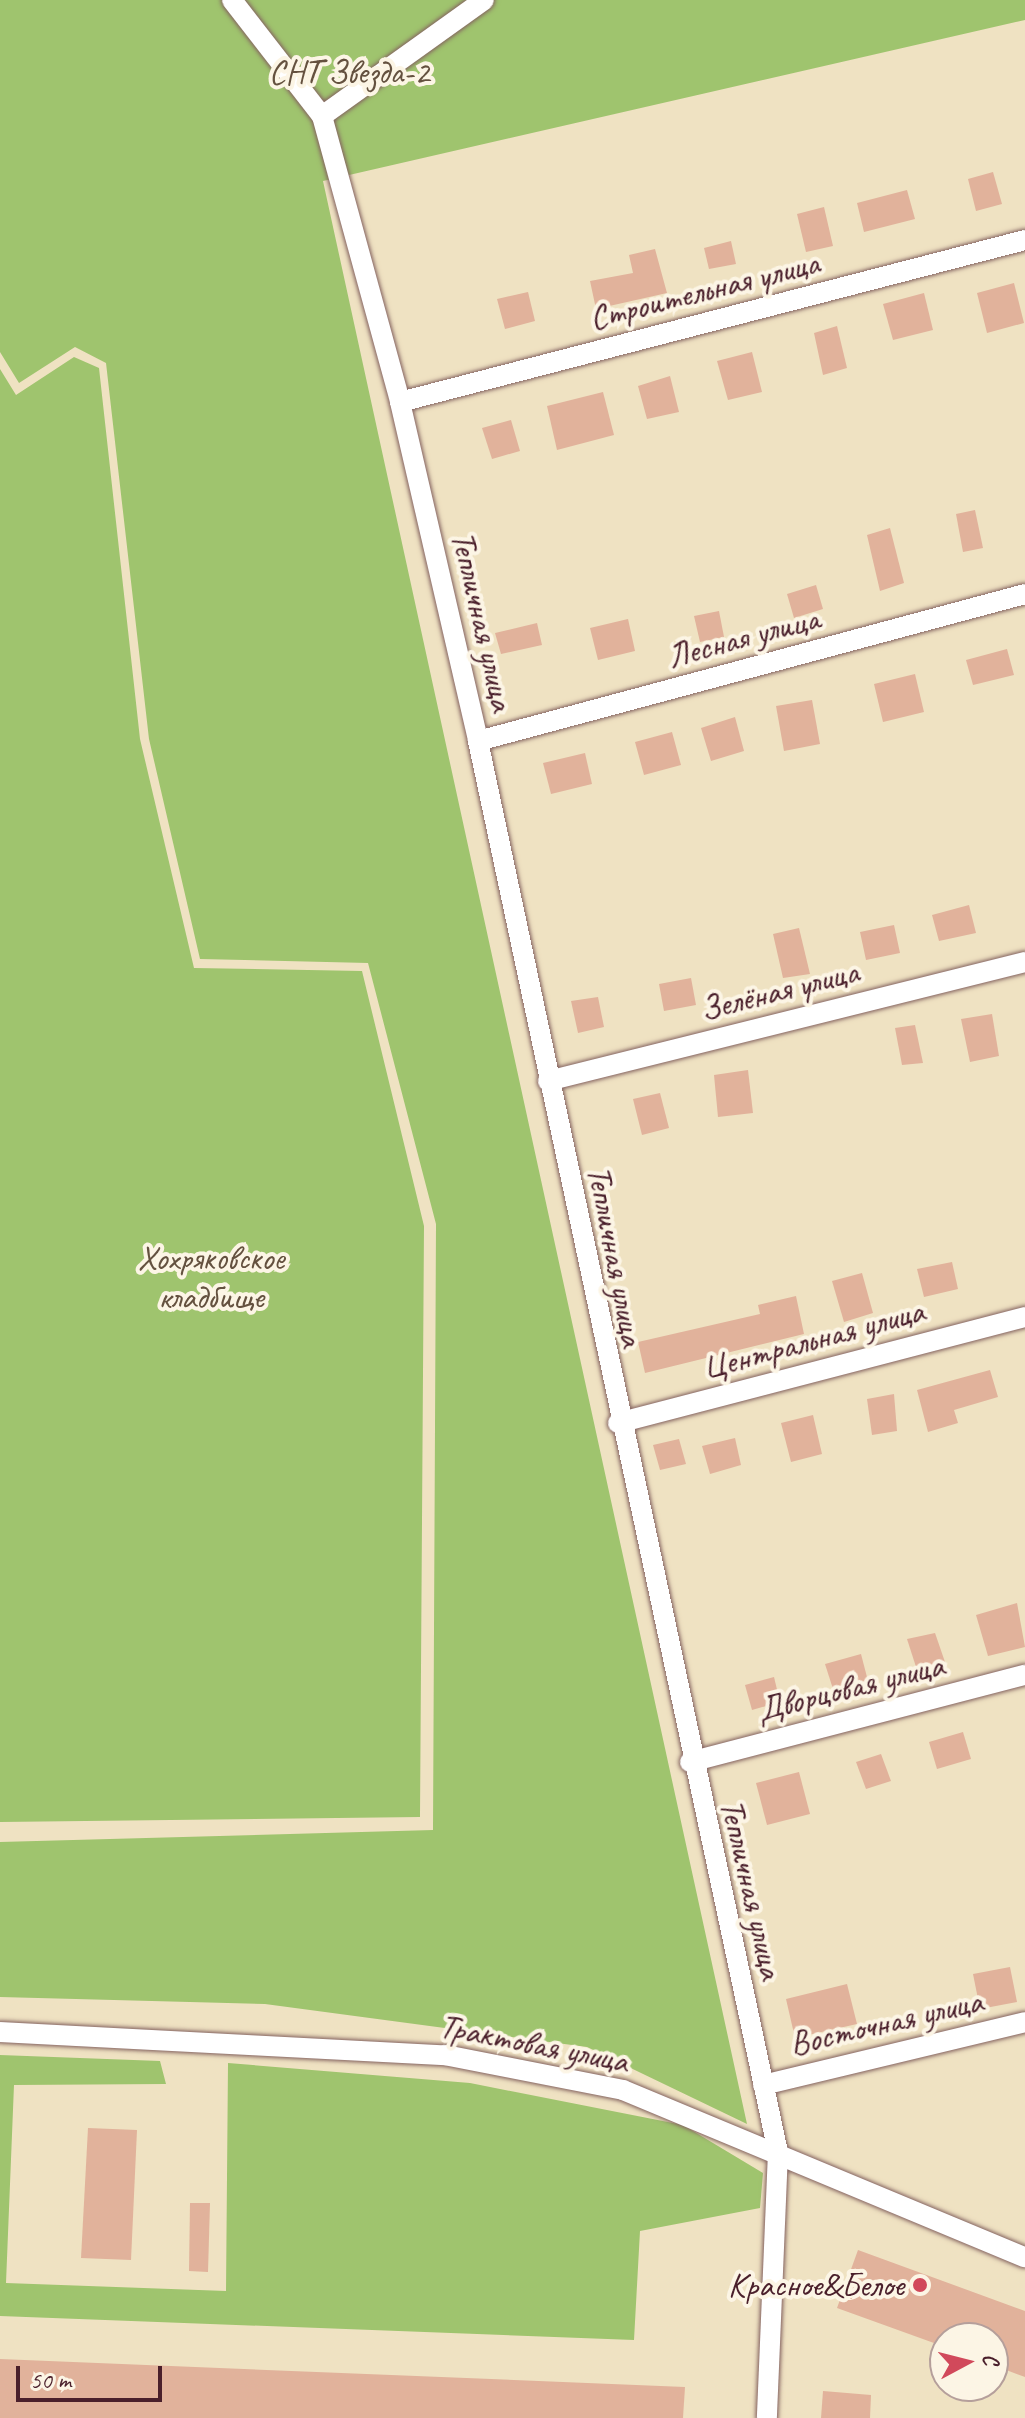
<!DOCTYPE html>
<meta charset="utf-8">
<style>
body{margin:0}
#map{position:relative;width:1025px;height:2418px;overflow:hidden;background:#efe2c2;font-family:Caveat,sans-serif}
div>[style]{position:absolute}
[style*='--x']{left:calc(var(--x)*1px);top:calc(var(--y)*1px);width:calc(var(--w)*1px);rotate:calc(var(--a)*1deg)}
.green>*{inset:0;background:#9fc46e}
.building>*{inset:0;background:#e1b29b}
.roads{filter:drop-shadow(0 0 2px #846360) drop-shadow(0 0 2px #846360)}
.minor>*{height:20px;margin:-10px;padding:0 10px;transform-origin:10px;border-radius:10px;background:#fff}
.dots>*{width:22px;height:22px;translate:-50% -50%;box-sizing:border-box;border:4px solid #fcf5e5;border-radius:50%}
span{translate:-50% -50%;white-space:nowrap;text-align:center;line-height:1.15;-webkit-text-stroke:8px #fcf5e5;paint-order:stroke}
.park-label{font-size:34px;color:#64513f}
.street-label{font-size:34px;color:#4a1f2b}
.poi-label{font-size:34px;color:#4a1f2b}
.right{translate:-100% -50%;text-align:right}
.north{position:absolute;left:929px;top:2322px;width:80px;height:80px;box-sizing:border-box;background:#fcf5e5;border:2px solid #b59f9b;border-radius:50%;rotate:83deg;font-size:22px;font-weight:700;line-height:32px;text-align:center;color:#4a1f2b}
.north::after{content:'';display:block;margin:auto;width:28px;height:36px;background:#d1495b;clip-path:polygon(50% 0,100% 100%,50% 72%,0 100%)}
.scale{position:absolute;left:16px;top:2366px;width:146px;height:36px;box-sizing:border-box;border:4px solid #4a1f2b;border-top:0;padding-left:10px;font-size:24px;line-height:28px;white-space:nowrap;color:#4a1f2b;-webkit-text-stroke:6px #fcf5e5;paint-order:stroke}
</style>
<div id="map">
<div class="green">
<div style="clip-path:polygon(0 0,1025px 0,1025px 20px,323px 181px,747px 2124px,587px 2047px,265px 2004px,0 1997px,0 1842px,433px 1830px,436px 1224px,368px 963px,200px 959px,149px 739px,106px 363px,75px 347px,19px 383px,0 352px)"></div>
<div style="clip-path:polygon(74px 357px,99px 368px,140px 739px,194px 968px,362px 971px,424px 1226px,420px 1817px,0 1822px,0 369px,16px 395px)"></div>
<div style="clip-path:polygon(0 2055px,160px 2061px,166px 2084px,14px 2085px,6px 2283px,226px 2291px,228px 2063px,470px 2083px,683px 2125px,763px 2173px,760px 2208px,640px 2231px,634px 2340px,0 2316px)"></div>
</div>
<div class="building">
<div style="clip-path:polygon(993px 172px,1002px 204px,976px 211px,968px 179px)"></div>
<div style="clip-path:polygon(907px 190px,915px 219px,864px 232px,857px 203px)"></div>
<div style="clip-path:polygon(824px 207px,833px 246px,806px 252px,797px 214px)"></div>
<div style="clip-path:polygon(731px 241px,736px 264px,709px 269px,704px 248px)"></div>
<div style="clip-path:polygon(655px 249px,667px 293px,596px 309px,590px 281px,633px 273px,629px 255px)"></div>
<div style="clip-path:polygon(1014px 283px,1024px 323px,987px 333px,977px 293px)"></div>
<div style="clip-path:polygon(528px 292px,535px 321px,505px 329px,497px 299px)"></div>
<div style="clip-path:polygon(924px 293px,933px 330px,893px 340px,883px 304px)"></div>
<div style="clip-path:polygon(837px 326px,847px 368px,823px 375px,814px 333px)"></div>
<div style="clip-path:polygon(752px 352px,762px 392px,728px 400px,717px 361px)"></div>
<div style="clip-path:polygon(670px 376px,679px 412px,647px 419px,638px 386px)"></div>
<div style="clip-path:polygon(603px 392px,614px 435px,557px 450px,547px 406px)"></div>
<div style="clip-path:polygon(511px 420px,520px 451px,492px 459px,482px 428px)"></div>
<div style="clip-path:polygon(975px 510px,983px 548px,963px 552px,956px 514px)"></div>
<div style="clip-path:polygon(890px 528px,904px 583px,880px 591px,867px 535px)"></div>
<div style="clip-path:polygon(816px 585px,823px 609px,794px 618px,787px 594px)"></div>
<div style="clip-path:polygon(719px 611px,724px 637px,700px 642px,694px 616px)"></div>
<div style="clip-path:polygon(628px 619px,635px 651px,598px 660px,590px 628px)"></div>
<div style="clip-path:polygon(537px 623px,542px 645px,501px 654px,495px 633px)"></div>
<div style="clip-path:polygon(1007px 649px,1014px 675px,973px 685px,966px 660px)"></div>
<div style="clip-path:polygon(915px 674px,924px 712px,883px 722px,874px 684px)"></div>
<div style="clip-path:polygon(812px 700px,820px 744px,784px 751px,776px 706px)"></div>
<div style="clip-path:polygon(735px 717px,744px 751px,711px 761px,701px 728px)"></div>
<div style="clip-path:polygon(672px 732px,681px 765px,644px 775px,635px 742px)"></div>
<div style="clip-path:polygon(585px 753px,592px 784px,551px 794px,543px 763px)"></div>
<div style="clip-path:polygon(969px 905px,976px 933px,939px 941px,932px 915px)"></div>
<div style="clip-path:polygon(894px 925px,900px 953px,866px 960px,860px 932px)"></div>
<div style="clip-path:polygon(799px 928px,810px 974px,783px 978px,773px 934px)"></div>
<div style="clip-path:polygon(691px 978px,696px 1005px,664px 1011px,659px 984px)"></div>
<div style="clip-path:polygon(598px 997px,604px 1027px,578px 1033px,571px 1001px)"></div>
<div style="clip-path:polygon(992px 1014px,999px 1056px,970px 1062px,961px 1019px)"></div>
<div style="clip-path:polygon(915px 1025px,923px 1063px,902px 1065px,895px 1028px)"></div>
<div style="clip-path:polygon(748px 1070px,753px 1113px,718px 1117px,714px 1075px)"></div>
<div style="clip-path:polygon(660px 1093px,669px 1128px,642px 1135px,633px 1099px)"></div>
<div style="clip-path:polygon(952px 1262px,958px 1289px,924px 1297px,917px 1269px)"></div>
<div style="clip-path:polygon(862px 1273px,873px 1313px,844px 1322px,832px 1281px)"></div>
<div style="clip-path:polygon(796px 1296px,804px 1334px,645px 1373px,638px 1342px,760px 1314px,758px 1305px)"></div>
<div style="clip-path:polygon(990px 1370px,998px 1397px,954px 1410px,958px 1423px,928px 1432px,917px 1390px)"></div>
<div style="clip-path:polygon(894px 1394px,897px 1431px,872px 1435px,867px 1399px)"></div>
<div style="clip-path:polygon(813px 1415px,822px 1454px,791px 1462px,781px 1423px)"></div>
<div style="clip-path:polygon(735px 1438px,741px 1465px,710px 1474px,702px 1446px)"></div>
<div style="clip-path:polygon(679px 1439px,686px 1464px,660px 1470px,653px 1445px)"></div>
<div style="clip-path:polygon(1017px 1603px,1025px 1647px,988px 1656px,976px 1615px)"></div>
<div style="clip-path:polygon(935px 1633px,945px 1662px,917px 1670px,907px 1639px)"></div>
<div style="clip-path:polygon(861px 1654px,868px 1681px,833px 1689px,825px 1664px)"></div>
<div style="clip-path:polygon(774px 1677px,780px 1702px,752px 1710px,745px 1685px)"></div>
<div style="clip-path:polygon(963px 1732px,971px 1759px,937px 1769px,929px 1742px)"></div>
<div style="clip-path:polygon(881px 1754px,891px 1781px,866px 1789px,856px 1762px)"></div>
<div style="clip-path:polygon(799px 1772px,810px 1814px,767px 1825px,756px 1783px)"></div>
<div style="clip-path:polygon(1010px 1967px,1017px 2002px,980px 2009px,973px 1974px)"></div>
<div style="clip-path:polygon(847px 1984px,857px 2024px,795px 2038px,786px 1999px)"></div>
<div style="clip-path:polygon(88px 2128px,137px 2130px,131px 2260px,81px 2258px)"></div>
<div style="clip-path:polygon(190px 2203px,210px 2203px,208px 2272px,189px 2271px)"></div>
<div style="clip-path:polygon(858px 2250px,1025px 2311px,1025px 2377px,993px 2365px,993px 2338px,945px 2338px,945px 2347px,837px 2308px)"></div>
<div style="clip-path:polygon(0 2359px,685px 2387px,683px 2418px,0 2418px)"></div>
<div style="clip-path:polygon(823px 2391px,871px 2395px,870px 2418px,821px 2418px)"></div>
</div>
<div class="roads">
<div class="minor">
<div style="--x:232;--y:0;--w:147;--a:52.2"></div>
<div style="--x:322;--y:116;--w:296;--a:74.7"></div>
<div style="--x:400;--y:402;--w:348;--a:77"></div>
<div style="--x:478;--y:741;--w:1443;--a:78"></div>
<div style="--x:778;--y:2152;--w:266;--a:92.4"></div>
<div style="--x:322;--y:116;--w:199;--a:-35.6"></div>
<div style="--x:400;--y:402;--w:646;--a:-14.53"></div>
<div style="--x:478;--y:741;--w:566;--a:-15.04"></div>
<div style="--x:548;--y:1081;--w:492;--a:-14"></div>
<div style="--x:618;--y:1423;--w:421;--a:-14.6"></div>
<div style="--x:690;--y:1762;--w:346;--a:-14.6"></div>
<div style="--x:0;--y:2032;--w:446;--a:3"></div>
<div style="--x:445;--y:2055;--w:181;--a:11.1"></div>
<div style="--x:623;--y:2090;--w:435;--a:22.6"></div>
<div style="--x:763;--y:2085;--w:269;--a:-13.5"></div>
</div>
</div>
<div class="dots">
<div style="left:920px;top:2285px;background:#d1495b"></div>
</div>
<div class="park-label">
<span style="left:349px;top:72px">СНТ Звезда-2</span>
<span style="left:211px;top:1277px">Хохряковское<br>кладбище</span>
</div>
<div class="street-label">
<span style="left:704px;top:290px;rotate:-14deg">Строительная улица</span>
<span style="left:483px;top:621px;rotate:77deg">Тепличная улица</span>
<span style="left:743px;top:637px;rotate:-15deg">Лесная улица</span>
<span style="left:779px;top:990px;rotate:-14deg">Зелёная улица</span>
<span style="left:616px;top:1256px;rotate:79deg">Тепличная улица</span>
<span style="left:813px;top:1339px;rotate:-15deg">Центральная улица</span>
<span style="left:850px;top:1687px;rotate:-14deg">Дворцовая улица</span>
<span style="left:752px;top:1889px;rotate:77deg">Тепличная улица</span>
<span style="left:886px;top:2022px;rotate:-13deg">Восточная улица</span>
<span style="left:534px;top:2043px;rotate:11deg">Трактовая улица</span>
</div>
<div class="poi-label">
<span class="right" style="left:904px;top:2285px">Красное&amp;Белое</span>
</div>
<div class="north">С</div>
<div class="scale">50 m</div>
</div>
